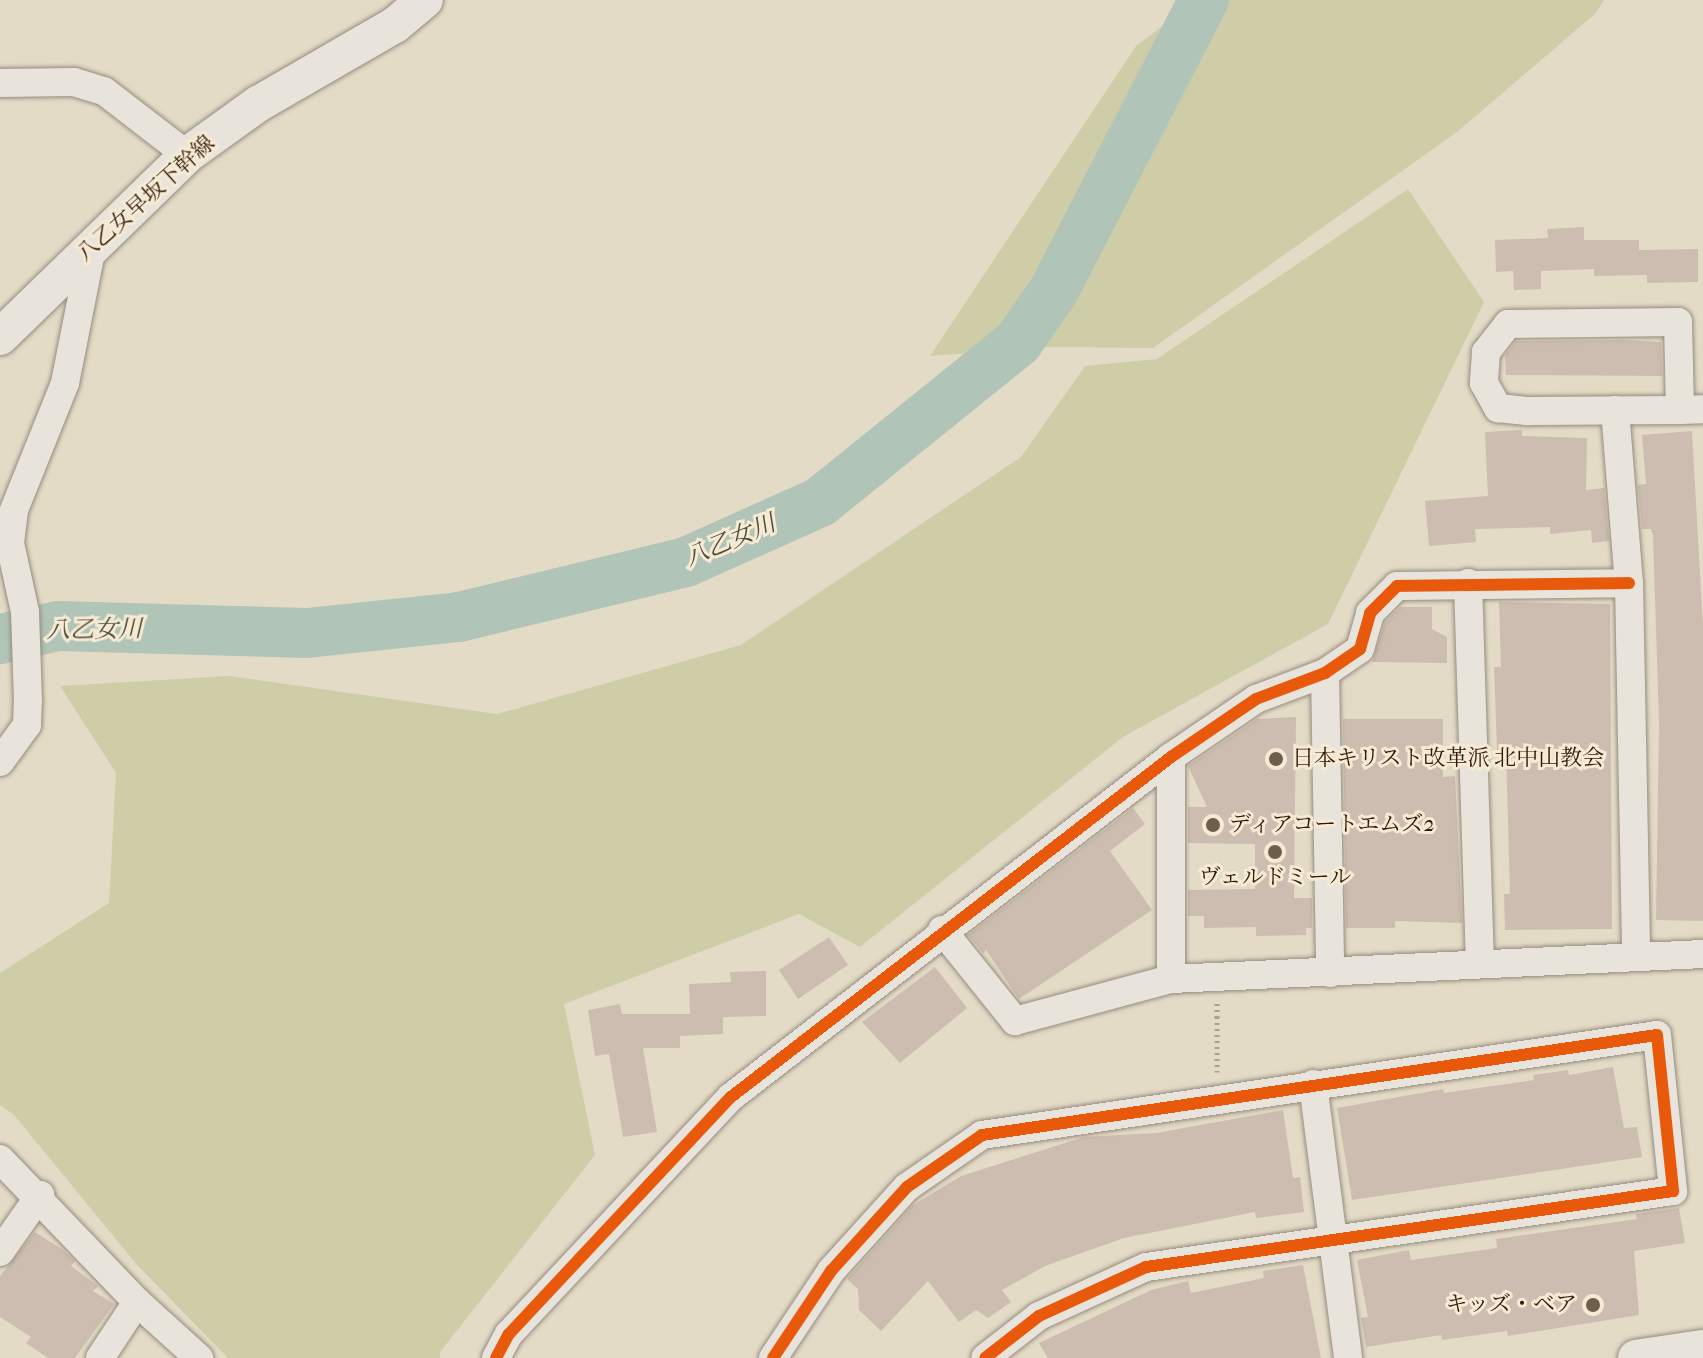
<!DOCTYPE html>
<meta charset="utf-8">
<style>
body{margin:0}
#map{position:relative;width:1703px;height:1358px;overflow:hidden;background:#e4dbc7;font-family:"IM FELL French Canon","Noto Serif JP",serif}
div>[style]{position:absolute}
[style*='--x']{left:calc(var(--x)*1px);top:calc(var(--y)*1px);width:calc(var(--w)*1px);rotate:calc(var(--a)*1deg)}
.green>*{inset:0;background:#cfcda7}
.river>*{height:50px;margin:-25px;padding:0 25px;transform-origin:25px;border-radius:25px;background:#b0c5b8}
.building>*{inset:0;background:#ccbdb0}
.path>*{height:5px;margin-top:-2.5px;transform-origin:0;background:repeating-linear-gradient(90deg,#a6a097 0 2px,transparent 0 6px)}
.roads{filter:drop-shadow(0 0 2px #958c7f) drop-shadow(0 0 2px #958c7f)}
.minor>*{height:28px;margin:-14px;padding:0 14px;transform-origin:14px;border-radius:14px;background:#e9e4db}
.tertiary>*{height:36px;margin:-18px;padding:0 18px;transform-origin:18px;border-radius:18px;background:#e9e4db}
.cycleway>*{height:12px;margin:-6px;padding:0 6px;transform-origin:6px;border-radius:6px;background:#e8590c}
.dots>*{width:22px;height:22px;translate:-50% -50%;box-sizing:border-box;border:4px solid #f5ead3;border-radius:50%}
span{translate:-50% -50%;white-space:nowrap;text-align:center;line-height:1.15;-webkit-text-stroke:6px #f5ead3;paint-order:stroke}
.street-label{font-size:22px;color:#321a09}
.poi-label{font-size:22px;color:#321a09}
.left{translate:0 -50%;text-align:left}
.right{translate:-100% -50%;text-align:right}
.water-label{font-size:24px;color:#514b3b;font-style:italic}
</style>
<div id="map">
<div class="green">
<div style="clip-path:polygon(1197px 0,1604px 0,1596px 13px,1457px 132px,1153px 348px,1047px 347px,930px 356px,1136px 46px)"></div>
<div style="clip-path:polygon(1408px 189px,1484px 302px,1328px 624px,1123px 737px,860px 947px,799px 914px,564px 1004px,595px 1155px,440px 1352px,440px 1358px,228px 1358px,138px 1266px,14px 1115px,0 1105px,0 973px,109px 903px,116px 773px,60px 686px,229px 676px,497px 714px,741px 645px,1021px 457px,1085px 366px,1157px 359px)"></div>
</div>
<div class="river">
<div style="--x:0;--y:639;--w:59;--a:-12.6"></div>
<div style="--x:58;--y:626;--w:249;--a:1.6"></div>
<div style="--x:307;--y:633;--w:153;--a:-6"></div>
<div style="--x:459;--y:617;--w:234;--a:-13.6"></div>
<div style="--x:686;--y:562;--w:147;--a:-24.1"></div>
<div style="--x:820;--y:502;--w:255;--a:-38.9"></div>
<div style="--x:1018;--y:342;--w:61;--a:-55"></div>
<div style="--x:1053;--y:292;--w:329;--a:-62.7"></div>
</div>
<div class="building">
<div style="clip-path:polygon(1584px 227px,1584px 240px,1639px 240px,1639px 250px,1698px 249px,1698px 282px,1647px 283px,1647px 275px,1594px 276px,1594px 269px,1541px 271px,1541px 289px,1514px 290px,1513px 271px,1496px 272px,1495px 240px,1548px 238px,1547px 229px)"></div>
<div style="clip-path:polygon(1621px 340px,1661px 342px,1662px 376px,1506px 375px,1505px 355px,1516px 341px)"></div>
<div style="clip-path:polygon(1522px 430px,1522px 436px,1587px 438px,1586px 490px,1604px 488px,1609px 541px,1592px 543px,1591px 530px,1550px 534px,1550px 527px,1475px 529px,1476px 542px,1429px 546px,1425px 501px,1488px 496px,1485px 432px)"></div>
<div style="clip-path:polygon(1692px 431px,1703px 627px,1703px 921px,1656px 920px,1659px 723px,1653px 536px,1651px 529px,1642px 529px,1638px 485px,1646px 484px,1642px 435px)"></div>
<div style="clip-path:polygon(1499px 602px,1610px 604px,1612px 929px,1505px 930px,1504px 894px,1510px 894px,1506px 750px,1497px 750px,1494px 667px,1501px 667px)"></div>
<div style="clip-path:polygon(1400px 607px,1432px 607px,1432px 629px,1447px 637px,1447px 663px,1372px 662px,1385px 622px)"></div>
<div style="clip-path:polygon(1296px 717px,1294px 898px,1312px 898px,1312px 928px,1306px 928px,1306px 935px,1256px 936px,1256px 927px,1204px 928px,1204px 916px,1188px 916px,1188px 890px,1255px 889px,1255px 844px,1188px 843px,1188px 807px,1207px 807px,1188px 766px,1257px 719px)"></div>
<div style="clip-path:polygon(1343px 719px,1443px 719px,1443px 777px,1455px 776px,1462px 923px,1395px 921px,1395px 928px,1346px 928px)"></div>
<div style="clip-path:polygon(1133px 808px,1145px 824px,1110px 851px,1152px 910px,1019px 999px,986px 950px,983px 953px,968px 935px)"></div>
<div style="clip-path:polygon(829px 937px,848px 965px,798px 999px,779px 970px)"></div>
<div style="clip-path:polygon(935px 967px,967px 1008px,900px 1063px,862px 1022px)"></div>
<div style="clip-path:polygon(766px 971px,766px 1016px,723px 1017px,723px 1034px,680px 1036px,680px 1048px,643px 1048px,657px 1132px,623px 1137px,609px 1054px,595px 1056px,588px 1010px,620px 1004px,622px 1014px,690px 1014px,689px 984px,731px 982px,730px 972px)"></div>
<div style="clip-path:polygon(1613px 1067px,1624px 1128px,1637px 1127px,1642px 1157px,1352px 1200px,1337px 1108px,1443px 1089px,1444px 1093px,1534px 1080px,1533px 1075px,1568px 1070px,1569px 1075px)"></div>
<div style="clip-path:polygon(1283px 1110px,1293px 1178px,1300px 1177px,1304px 1212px,1256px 1218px,1255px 1212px,1124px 1238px,1045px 1266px,1002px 1290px,1011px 1302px,988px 1318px,976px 1310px,959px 1322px,928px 1281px,881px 1331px,859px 1310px,858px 1289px,847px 1279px,912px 1206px,961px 1176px,1084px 1137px,1156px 1133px)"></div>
<div style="clip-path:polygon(1679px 1208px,1685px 1243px,1634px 1251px,1639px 1315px,1508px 1336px,1507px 1331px,1442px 1340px,1441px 1335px,1366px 1347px,1361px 1318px,1368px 1317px,1357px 1260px,1409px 1250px,1411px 1260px,1497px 1248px,1496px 1239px,1637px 1219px,1636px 1214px)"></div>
<div style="clip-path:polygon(35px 1232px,63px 1250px,75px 1261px,71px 1266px,98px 1286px,93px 1291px,114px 1304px,75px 1358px,48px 1358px,26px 1343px,31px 1337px,0 1317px,0 1276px)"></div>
<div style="clip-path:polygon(1303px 1265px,1321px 1358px,1048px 1358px,1039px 1343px,1151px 1290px,1188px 1281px,1191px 1293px,1264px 1278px,1263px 1271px)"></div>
</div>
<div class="path">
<div style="--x:1217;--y:1072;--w:70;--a:-90"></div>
</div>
<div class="roads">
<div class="minor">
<div style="--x:0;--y:83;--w:74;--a:-0.8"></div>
<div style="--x:74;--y:82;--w:31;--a:17"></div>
<div style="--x:104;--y:91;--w:105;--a:37.6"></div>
<div style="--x:1615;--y:410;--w:174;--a:85.4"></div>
<div style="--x:1629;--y:583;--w:372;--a:88.9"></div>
<div style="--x:1680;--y:410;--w:88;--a:-91.3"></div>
<div style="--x:1678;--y:322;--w:170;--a:179.3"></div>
<div style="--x:1508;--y:324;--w:36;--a:128"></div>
<div style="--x:1486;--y:352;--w:31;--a:94"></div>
<div style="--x:1484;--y:383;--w:29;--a:61"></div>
<div style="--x:1498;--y:408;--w:31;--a:6"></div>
<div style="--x:1529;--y:411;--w:151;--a:-0.4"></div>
<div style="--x:1680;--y:410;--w:23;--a:-2"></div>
<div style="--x:1468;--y:583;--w:379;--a:88.2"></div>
<div style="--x:1325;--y:673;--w:300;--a:89"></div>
<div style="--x:1171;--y:757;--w:222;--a:90"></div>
<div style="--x:0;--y:762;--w:46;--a:-53.9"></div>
<div style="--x:27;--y:725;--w:23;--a:-88"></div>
<div style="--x:28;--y:702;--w:90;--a:-91.9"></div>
<div style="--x:25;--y:612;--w:71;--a:-102.3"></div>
<div style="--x:10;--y:543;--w:33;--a:-83"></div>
<div style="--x:14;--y:510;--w:137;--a:-68.1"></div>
<div style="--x:65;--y:383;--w:139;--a:-78.8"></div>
<div style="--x:942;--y:930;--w:117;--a:51.3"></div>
<div style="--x:1015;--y:1021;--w:162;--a:-15.1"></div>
<div style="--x:1171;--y:979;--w:533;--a:-2.69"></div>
<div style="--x:1313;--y:1084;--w:276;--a:82.7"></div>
<div style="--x:0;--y:1159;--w:198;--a:46.2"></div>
<div style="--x:137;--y:1302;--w:84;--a:42.1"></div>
<div style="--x:0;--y:1252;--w:70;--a:-54.9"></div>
<div style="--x:100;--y:1358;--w:67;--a:-56.5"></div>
<div style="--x:496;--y:1358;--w:27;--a:-62"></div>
<div style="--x:509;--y:1334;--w:325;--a:-46.9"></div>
<div style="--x:731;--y:1097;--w:556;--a:-37.69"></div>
<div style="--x:1171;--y:757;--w:103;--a:-34.3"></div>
<div style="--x:1256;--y:699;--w:74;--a:-20.6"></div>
<div style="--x:1325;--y:673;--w:42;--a:-34.4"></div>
<div style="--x:1360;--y:649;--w:37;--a:-74"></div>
<div style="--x:1370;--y:613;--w:38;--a:-45"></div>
<div style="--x:1397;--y:586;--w:232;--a:-0.7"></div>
<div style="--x:773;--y:1358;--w:105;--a:-56.3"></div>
<div style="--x:831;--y:1271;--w:113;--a:-47.9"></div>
<div style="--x:907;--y:1187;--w:91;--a:-34.7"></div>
<div style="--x:982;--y:1135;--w:682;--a:-8.43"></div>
<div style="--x:1657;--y:1035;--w:157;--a:84.1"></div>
<div style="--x:1673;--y:1191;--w:532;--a:171.79"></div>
<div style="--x:1146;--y:1267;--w:118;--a:155.4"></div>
<div style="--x:1039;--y:1316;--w:68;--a:142.1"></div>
</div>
<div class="tertiary">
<div style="--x:0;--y:337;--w:261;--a:-44.2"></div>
<div style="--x:187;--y:155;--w:87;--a:-35.7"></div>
<div style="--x:258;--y:104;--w:158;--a:-30"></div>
<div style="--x:395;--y:25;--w:39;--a:-40"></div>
<div style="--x:1636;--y:1358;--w:68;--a:-8.5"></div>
</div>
</div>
<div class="cycleway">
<div style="--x:496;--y:1358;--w:27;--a:-62"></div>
<div style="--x:509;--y:1334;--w:325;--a:-46.9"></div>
<div style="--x:731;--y:1097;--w:556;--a:-37.69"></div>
<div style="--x:1171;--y:757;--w:103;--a:-34.3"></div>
<div style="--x:1256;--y:699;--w:74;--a:-20.6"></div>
<div style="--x:1325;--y:673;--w:42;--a:-34.4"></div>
<div style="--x:1360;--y:649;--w:37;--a:-74"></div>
<div style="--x:1370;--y:613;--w:38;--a:-45"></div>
<div style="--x:1397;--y:586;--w:232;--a:-0.7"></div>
<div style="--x:773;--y:1358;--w:105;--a:-56.3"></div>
<div style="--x:831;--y:1271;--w:113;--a:-47.9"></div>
<div style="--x:907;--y:1187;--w:91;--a:-34.7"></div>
<div style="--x:982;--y:1135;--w:682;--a:-8.43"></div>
<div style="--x:1657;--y:1035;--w:157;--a:84.1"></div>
<div style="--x:1673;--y:1191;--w:532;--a:171.79"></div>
<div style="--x:1146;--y:1267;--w:118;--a:155.4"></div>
<div style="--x:1039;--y:1316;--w:68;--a:142.1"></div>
</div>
<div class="dots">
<div style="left:1276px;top:759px;background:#705e4c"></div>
<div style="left:1213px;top:825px;background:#705e4c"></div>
<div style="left:1275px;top:852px;background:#705e4c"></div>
<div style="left:1593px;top:1305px;background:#705e4c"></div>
</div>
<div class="street-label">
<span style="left:146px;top:199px;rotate:-42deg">八乙女早坂下幹線</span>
</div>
<div class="poi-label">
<span class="left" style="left:1292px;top:759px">日本キリスト改革派 北中山教会</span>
<span class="left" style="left:1229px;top:825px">ディアコートエムズ2</span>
<span style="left:1275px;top:878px">ヴェルドミール</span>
<span class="right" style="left:1577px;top:1305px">キッズ・ベア</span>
</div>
<div class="water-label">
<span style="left:730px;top:541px;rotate:-23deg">八乙女川</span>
<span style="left:94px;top:630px;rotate:-1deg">八乙女川</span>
</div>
</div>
